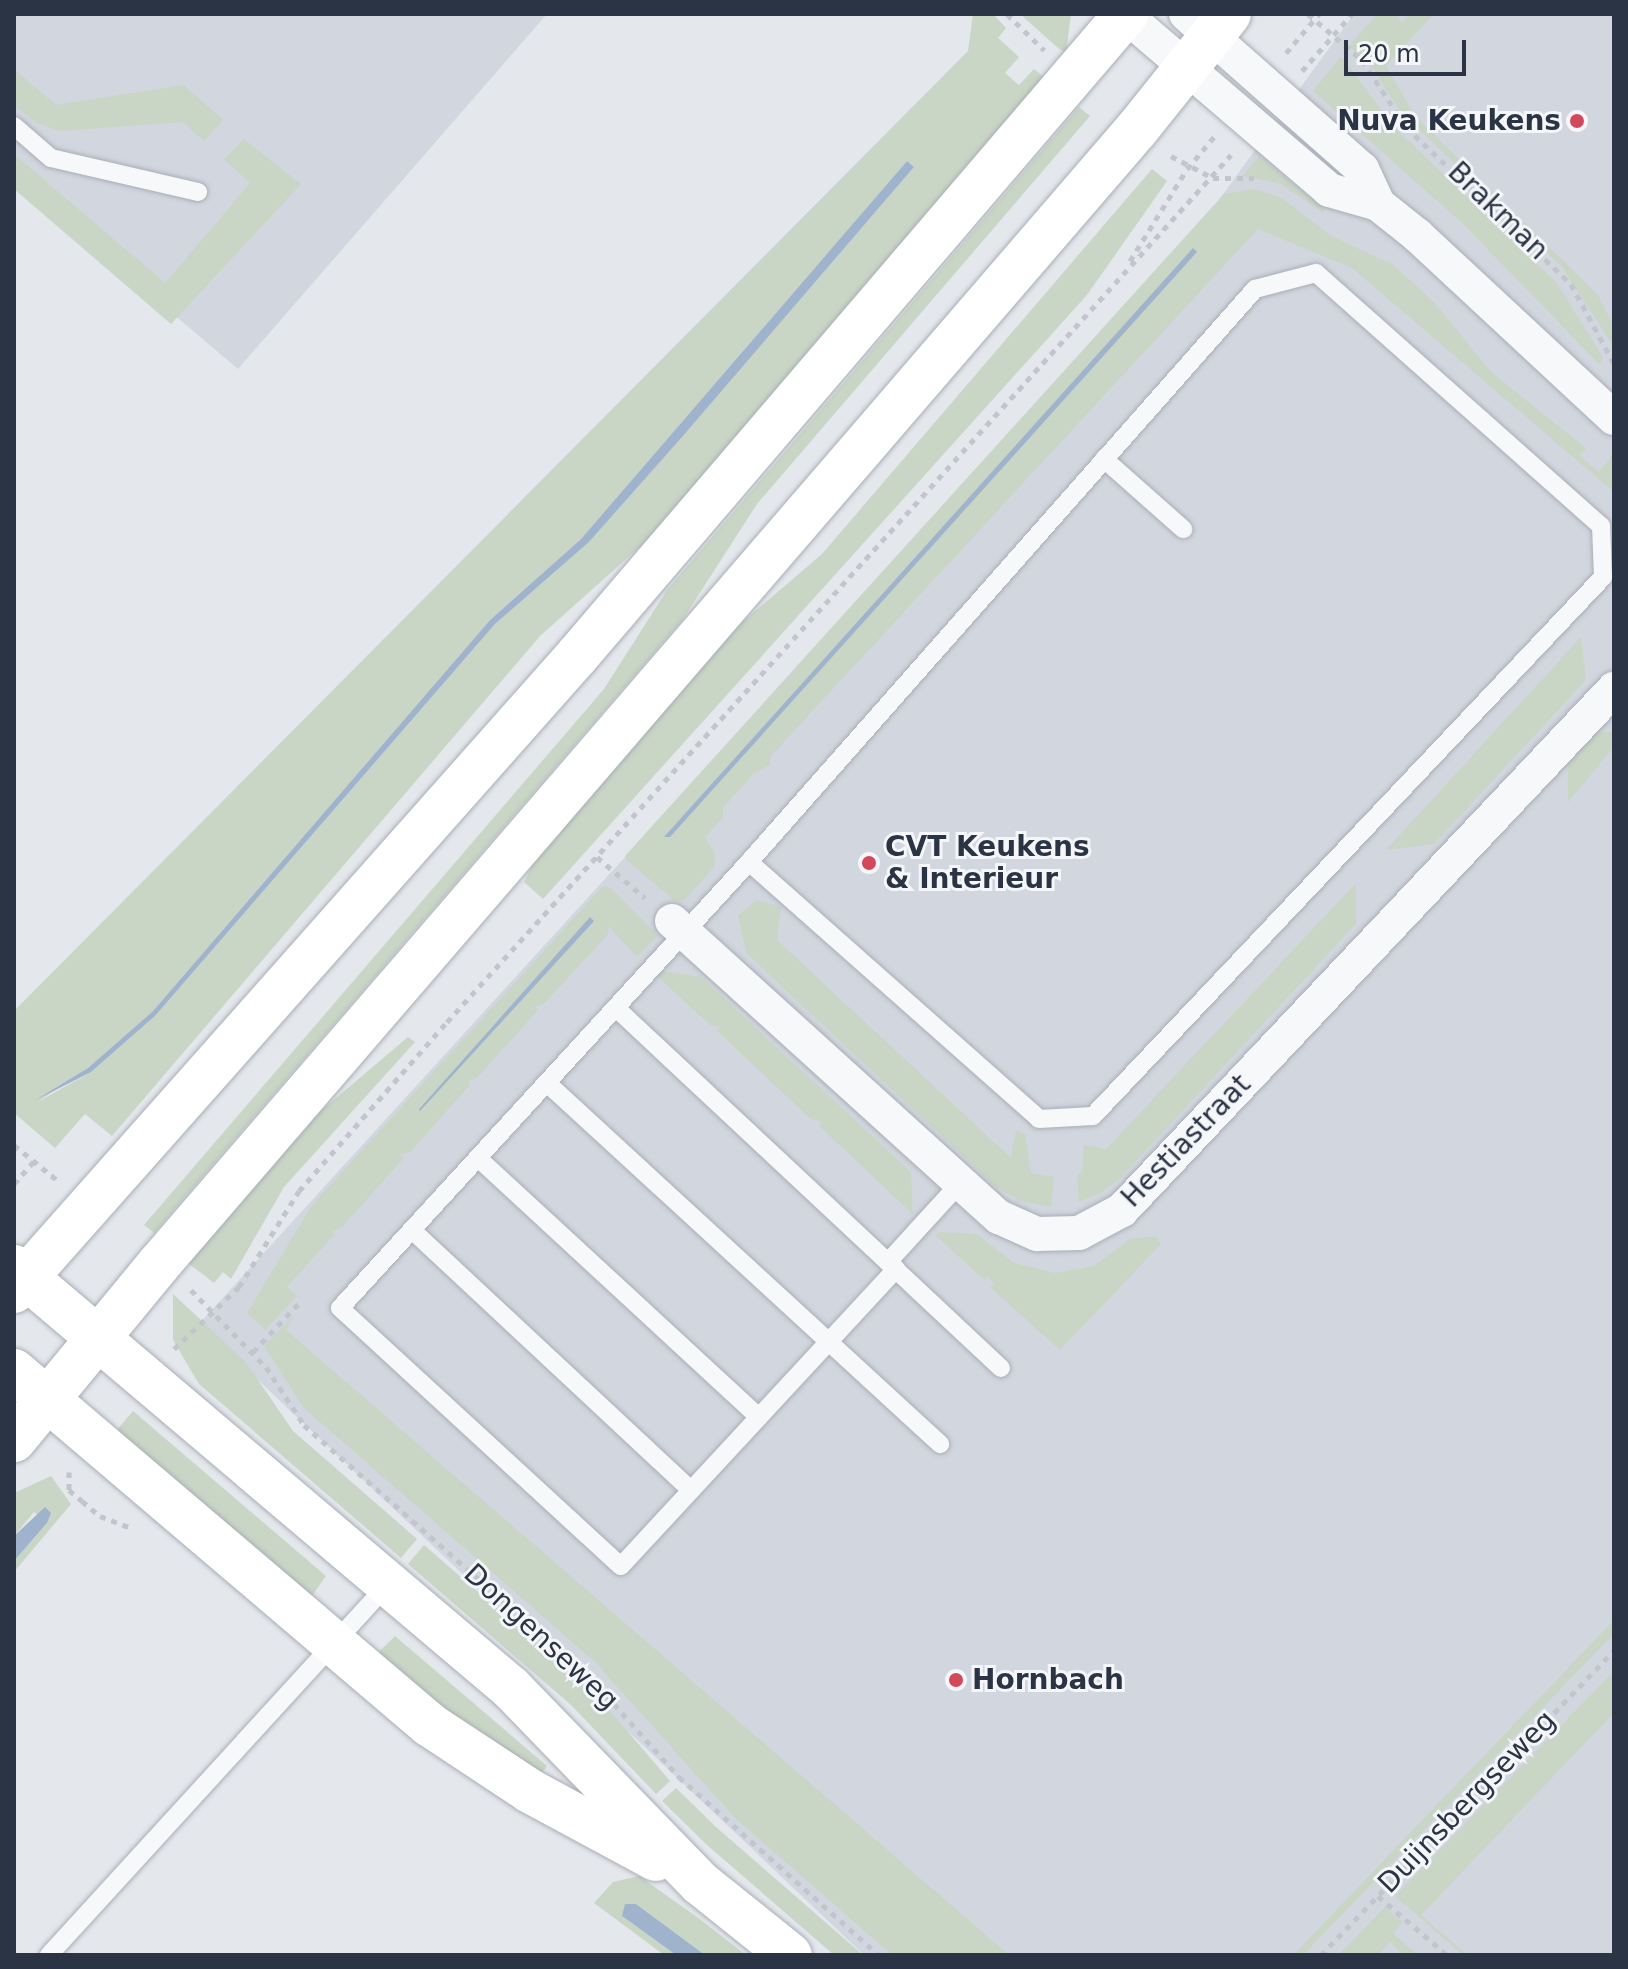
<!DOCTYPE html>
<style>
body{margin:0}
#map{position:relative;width:1628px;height:1969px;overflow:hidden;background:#e4e7ec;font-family:"DejaVu Sans",sans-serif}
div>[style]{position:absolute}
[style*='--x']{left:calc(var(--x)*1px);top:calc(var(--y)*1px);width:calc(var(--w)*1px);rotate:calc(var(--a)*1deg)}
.built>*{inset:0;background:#d2d6de}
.green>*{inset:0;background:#c9d6c5}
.water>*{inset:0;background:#9fb4cc}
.path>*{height:5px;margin-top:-2.5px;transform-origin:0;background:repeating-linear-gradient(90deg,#c2c5cb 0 6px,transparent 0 12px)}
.roads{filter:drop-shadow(0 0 2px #a9aeb7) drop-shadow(0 0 2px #a9aeb7)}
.lane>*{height:18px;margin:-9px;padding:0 9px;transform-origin:9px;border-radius:9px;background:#f7f8fa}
.street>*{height:34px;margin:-17px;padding:0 17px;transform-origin:17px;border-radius:17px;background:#f7f8fa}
.secondary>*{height:44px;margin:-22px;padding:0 22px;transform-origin:22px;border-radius:22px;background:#fff}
.dots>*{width:22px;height:22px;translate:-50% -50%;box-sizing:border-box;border:4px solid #f4f6f9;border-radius:50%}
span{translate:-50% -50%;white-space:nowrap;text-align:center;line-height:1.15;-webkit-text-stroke:6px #f4f6f9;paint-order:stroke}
.poi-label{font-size:28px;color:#2b3445;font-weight:700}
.right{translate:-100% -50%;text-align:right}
.left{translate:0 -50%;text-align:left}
.street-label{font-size:28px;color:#2b3445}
.frame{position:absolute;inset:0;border:16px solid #2b3445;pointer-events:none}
.scale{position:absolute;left:1344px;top:40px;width:122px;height:36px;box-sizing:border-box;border:4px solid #2b3445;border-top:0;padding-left:10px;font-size:24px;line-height:28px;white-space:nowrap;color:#2b3445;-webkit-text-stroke:6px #f4f6f9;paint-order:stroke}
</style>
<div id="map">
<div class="built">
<div style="clip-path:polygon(14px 14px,547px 14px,238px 369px,14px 179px)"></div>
<div style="clip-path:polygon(1354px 14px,1614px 14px,1614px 1955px,864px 1955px,199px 1324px,1197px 230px)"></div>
</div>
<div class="green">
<div style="clip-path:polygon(evenodd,973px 14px,993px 14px,1006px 28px,998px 38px,1019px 57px,1005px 73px,1019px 85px,1034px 69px,1046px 79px,652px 536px,540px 636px,112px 1136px,85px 1114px,55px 1148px,14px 1113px,14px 1011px,968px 51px,973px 14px,907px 161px,914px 167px,683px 436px,589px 542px,495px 624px,155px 1016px,91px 1072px,36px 1103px,88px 1068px,153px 1011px,490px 620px,581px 539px,907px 161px)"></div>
<div style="clip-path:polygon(1020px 14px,1071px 14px,1066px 53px,1058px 48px)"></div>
<div style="clip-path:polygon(1377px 14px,1400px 14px,1397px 18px,1403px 22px,1410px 14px,1434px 14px,1386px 66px,1415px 116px,1598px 295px,1614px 327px,1614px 347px,1561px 266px,1399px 110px,1375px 71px,1349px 46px)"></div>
<div style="clip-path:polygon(1341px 56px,1394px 127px,1556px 282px,1603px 357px,1600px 365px,1460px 221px,1313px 91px)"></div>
<div style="clip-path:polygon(14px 69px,56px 105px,184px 85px,223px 120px,204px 141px,182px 122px,60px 131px,37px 123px,14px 106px)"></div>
<div style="clip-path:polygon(1079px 107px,1090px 116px,757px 504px,683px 619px,154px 1233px,144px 1225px,604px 689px,667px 590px)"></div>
<div style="clip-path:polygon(244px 139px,301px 184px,171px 324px,14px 189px,14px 154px,165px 283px,250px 183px,224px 159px)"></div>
<div style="clip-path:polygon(1259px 156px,1324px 209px,1324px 213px,1281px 184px,1243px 176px)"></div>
<div style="clip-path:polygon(1152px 169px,1167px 181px,1087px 295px,543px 899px,524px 882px,533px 864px,727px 635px,822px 554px)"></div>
<div style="clip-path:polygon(1255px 189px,1282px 198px,1331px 236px,1392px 264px,1435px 303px,1491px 372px,1586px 448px,1580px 456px,1599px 472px,1614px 453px,1614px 492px,1352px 268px,1258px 229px,770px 757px,770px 765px,753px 774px,723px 808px,723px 817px,705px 837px,715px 854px,714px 867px,685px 900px,676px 902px,628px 861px,625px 856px,1224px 194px)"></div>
<div style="clip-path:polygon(1581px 637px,1586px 680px,1434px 844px,1386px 850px)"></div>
<div style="clip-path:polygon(1596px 732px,1614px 732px,1614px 747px,1568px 802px,1568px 763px)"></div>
<div style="clip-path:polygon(1356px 883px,1356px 924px,1122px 1176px,1103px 1192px,1079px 1202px,1077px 1175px,1082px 1171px,1084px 1145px,1106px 1149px)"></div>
<div style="clip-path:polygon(evenodd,603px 886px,611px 888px,658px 935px,637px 957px,609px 926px,608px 934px,545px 1003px,535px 1007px,538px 1010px,477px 1078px,468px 1081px,470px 1085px,410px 1152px,400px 1154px,403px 1159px,342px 1227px,332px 1231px,335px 1234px,287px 1287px,297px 1296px,265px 1330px,247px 1313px,312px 1205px,603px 886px,592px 916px,420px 1110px,419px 1108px,592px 916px)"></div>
<div style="clip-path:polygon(757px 900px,781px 907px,777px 940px,1011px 1158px,1016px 1130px,1025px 1134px,1031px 1173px,1054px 1177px,1051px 1207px,1020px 1201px,995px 1186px,746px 953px,738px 915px)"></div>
<div style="clip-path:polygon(660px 971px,701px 977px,911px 1172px,913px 1214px,819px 1126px,822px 1122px,811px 1119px,717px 1031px,720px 1027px,710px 1025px,656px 975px)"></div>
<div style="clip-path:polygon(408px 1037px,415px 1042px,284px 1187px,231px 1279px,223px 1272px,214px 1283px,188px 1263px,310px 1120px)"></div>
<div style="clip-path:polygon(940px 1232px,977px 1234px,1014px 1263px,1055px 1273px,1094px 1266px,1130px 1239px,1155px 1236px,1161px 1244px,1060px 1350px,990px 1287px,994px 1283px,987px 1277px,984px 1280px,935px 1235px)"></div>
<div style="clip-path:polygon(173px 1294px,245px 1361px,293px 1431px,417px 1539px,401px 1558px,199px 1384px,173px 1340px)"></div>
<div style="clip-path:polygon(295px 1314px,286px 1330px,1009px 1955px,892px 1955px,735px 1818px,595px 1662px,304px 1408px,264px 1346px)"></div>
<div style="clip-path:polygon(133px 1411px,326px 1576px,307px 1603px,111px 1437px)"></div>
<div style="clip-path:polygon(51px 1476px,71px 1504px,14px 1572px,14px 1561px,47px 1523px,34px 1512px,14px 1536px,14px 1493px)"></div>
<div style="clip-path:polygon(424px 1545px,595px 1693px,670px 1781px,656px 1794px,571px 1705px,408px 1564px)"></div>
<div style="clip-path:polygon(1614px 1620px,1614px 1634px,1303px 1955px,1293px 1955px)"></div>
<div style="clip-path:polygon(395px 1636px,547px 1766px,539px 1777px,373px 1658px)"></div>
<div style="clip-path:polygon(1614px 1671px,1614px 1713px,1421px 1915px,1467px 1955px,1463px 1955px,1395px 1896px)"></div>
<div style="clip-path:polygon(676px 1788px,716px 1827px,863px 1955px,834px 1955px,707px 1845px,662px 1801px)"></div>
<div style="clip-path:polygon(639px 1876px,697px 1917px,746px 1955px,705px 1955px,636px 1904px,622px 1916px,676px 1955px,664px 1955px,594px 1903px,613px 1882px)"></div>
<div style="clip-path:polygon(1385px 1907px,1402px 1922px,1393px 1934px,1418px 1955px,1404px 1955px,1390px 1942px,1378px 1955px,1338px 1955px)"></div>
</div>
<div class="water">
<div style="clip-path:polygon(907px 161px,914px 167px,683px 436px,589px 542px,495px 624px,155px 1016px,91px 1072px,34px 1101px,88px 1068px,153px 1011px,490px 620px,581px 539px)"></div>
<div style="clip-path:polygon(1193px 248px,1197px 252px,670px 837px,664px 837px)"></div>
<div style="clip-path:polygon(590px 917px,594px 921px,420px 1111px,419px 1109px)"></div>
<div style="clip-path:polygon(45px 1507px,51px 1513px,47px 1523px,14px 1561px,14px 1536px)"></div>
<div style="clip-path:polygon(625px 1904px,636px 1904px,705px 1955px,676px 1955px,622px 1916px)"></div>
</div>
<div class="path">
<div style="--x:1007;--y:14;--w:52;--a:44.2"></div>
<div style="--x:1308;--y:14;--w:71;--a:40.4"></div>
<div style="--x:1362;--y:60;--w:80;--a:56.7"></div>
<div style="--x:1406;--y:127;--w:228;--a:43.6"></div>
<div style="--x:1571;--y:284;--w:91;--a:61.7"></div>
<div style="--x:1286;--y:53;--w:51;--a:-49.8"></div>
<div style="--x:1302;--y:71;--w:76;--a:-48.7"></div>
<div style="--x:1171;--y:156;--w:47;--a:27.6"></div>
<div style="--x:1213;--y:178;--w:41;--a:0"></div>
<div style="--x:1130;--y:261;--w:108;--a:-58.2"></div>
<div style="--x:1187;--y:169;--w:42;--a:-49.8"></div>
<div style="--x:597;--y:857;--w:63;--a:40.5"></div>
<div style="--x:14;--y:1145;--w:55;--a:39.1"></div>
<div style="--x:14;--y:1184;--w:30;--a:-49"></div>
<div style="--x:191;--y:1290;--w:107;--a:45.8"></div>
<div style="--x:266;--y:1367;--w:69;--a:56.8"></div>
<div style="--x:304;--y:1425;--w:381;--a:41.4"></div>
<div style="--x:590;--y:1677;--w:134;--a:48.3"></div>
<div style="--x:679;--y:1777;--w:268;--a:41.7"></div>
<div style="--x:174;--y:1349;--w:90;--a:-43.6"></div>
<div style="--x:239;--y:1287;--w:113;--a:-58"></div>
<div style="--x:299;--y:1191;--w:225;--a:-48.8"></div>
<div style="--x:447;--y:1022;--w:1169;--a:-47.88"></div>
<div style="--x:253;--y:1352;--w:70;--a:-46.7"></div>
<div style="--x:69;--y:1472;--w:18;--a:90"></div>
<div style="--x:69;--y:1490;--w:17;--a:40"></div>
<div style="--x:82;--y:1501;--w:23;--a:40"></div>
<div style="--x:100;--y:1516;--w:31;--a:21"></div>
<div style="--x:1378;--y:1896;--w:91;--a:40.5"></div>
<div style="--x:1321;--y:1955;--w:423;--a:-46.1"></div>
</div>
<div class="roads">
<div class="lane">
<div style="--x:14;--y:126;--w:49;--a:40.9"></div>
<div style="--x:51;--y:158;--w:151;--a:13"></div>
<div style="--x:1104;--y:459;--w:106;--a:41.5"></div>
<div style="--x:749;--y:862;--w:387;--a:41.5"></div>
<div style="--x:1039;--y:1119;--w:54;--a:-3.2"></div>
<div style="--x:1093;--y:1116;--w:742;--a:-46.58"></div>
<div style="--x:1603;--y:577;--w:51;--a:-92.2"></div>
<div style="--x:1601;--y:526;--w:381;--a:-138.4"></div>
<div style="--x:1316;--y:273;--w:63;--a:165.3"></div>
<div style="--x:1255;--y:289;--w:764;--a:131.45"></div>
<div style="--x:749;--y:862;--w:605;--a:132.52"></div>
<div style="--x:340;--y:1308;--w:381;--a:42.6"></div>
<div style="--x:621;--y:1566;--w:405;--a:-47.2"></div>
<div style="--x:616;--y:1008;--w:527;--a:43.08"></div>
<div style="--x:547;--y:1083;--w:534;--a:42.57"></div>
<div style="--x:478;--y:1158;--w:382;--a:42.7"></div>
<div style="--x:412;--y:1230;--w:381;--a:43"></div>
<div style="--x:888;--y:1262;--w:108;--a:-47.6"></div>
<div style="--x:49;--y:1955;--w:504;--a:-47.57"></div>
</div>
<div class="street">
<div style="--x:1124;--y:14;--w:270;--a:40.6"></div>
<div style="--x:1329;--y:190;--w:51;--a:15.9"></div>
<div style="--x:1378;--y:204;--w:50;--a:38.5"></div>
<div style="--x:1417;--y:235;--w:269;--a:42.9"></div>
<div style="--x:1186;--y:14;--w:235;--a:41.4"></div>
<div style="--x:1362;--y:169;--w:38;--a:65"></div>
<div style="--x:672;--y:921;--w:441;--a:42.2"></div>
<div style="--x:999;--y:1217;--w:42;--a:24.1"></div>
<div style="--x:1037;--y:1234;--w:42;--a:-1.4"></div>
<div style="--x:1079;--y:1233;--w:49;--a:-28.1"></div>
<div style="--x:1122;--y:1210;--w:717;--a:-46.64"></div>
</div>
<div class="secondary">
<div style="--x:14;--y:1267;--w:651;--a:40.27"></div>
<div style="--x:511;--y:1688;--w:272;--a:45.9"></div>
<div style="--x:700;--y:1883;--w:115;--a:38.7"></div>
<div style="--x:14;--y:1291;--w:849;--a:-48.44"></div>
<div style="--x:577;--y:656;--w:845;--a:-49.46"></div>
<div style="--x:14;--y:1371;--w:546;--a:40.4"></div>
<div style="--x:430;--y:1725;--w:120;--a:33.4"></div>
<div style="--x:530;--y:1791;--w:143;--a:28.4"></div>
<div style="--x:14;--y:1440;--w:228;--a:-50.5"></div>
<div style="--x:159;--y:1264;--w:1498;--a:-49.25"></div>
<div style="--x:1137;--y:129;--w:147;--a:-51.3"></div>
</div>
</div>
<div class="dots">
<div style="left:1577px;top:121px;background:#d1495b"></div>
<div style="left:869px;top:863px;background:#d1495b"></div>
<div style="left:956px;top:1680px;background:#d1495b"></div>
</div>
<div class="poi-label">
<span class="right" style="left:1561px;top:121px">Nuva Keukens</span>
<span class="left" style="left:885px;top:863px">CVT Keukens<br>&amp; Interieur</span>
<span class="left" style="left:972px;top:1680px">Hornbach</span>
</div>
<div class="street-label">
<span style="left:1498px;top:211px;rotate:44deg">Brakman</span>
<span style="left:1186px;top:1141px;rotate:-46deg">Hestiastraat</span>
<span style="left:541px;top:1637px;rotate:43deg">Dongenseweg</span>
<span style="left:1467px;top:1802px;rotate:-46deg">Duijnsbergseweg</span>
</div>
<div class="frame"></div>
<div class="scale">20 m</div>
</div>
